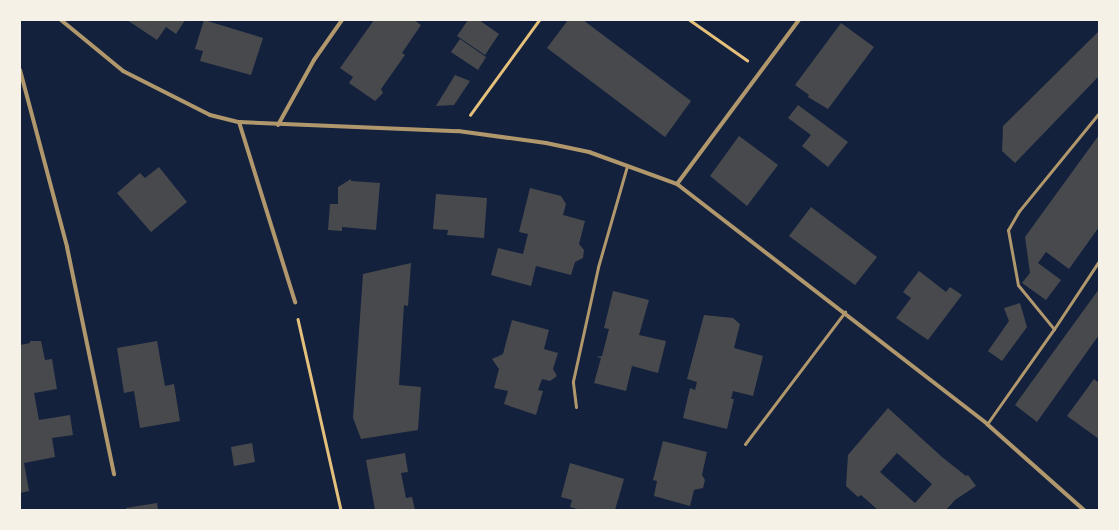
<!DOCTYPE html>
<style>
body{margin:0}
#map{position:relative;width:1119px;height:530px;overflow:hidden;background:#14213d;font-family:"Open Sans",sans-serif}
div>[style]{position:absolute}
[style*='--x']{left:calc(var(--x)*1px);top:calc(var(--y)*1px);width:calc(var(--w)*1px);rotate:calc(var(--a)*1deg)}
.building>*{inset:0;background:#48494c}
.path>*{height:2.5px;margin:-1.25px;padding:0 1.25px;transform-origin:1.25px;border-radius:1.25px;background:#e5c07b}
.service>*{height:3px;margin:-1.5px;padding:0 1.5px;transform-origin:1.5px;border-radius:1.5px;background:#b1986c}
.minor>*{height:4px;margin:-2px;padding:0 2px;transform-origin:2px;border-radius:2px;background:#b1986c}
span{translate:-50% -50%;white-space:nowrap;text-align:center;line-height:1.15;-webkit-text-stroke:3px #f6f1e7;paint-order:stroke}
.frame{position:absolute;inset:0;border:21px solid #f6f1e7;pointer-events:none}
</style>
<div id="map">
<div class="building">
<div style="clip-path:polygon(127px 20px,185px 20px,176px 34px,166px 27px,157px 40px)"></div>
<div style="clip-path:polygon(204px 20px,263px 38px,251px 75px,200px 61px,203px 51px,195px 49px)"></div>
<div style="clip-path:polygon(374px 20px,414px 20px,421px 25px,402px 53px,405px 55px,381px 89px,383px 93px,375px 101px,349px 83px,353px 77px,340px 68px)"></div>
<div style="clip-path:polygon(468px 20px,479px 20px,499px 34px,485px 55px,457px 36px)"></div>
<div style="clip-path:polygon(568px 20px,583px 20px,691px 101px,665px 137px,547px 48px)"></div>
<div style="clip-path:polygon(841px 23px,874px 47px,828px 109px,808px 97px,809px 95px,795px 85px)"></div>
<div style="clip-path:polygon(1099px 31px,1099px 76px,1015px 163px,1002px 151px,1003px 126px)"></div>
<div style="clip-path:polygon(460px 39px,486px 57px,478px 70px,451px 52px)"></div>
<div style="clip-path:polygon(455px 75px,470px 81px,454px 105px,436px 106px)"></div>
<div style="clip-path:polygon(798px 105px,848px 142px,828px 167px,802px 146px,811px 135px,788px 118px)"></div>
<div style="clip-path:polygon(1099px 135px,1099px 227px,1069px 269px,1046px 252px,1038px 263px,1061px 280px,1046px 300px,1022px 283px,1030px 273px,1025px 237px)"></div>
<div style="clip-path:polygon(739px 136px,778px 165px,747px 206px,710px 176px)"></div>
<div style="clip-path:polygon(159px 167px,187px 202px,151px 232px,117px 193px,140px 173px,145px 178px)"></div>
<div style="clip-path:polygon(351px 179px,351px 181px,380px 183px,376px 230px,342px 227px,342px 231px,328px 230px,330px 204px,338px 204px,338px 187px)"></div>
<div style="clip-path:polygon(530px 188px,561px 196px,566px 204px,563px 215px,585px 221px,579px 244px,584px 250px,583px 258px,575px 262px,571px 275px,536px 266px,531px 286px,491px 275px,498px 248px,523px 254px,528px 234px,519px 232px)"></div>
<div style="clip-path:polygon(436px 194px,487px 198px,484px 238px,447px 235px,448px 230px,433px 229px)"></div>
<div style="clip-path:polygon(811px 207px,877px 257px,855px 285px,789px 236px)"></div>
<div style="clip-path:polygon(411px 263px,408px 306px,404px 305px,399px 385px,421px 387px,418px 430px,361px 439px,353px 418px,363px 274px)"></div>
<div style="clip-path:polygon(919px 271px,946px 292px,950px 287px,962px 295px,928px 340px,896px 318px,911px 298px,903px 292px)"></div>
<div style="clip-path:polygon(1099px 289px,1099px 335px,1037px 422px,1015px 405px)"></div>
<div style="clip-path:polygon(613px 291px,649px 300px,639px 335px,666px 341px,658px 373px,632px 366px,626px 391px,594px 383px,601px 358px,596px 357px,602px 356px,609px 329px,604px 328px)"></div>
<div style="clip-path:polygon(1020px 303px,1027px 327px,1002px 361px,988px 351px,1009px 321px,1004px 308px)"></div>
<div style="clip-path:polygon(704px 315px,733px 318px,740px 324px,734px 348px,763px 356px,753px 396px,733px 391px,731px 399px,734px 399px,727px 429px,683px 418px,690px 388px,695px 390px,697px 382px,687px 379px)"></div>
<div style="clip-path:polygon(512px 320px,549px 330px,544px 349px,558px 353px,553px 369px,557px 376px,550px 381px,542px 379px,538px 390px,543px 391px,536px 415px,504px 404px,508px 391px,494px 388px,499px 369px,492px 359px,503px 354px)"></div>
<div style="clip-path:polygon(30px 341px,41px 341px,45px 360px,52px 359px,57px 389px,34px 393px,39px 420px,70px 415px,73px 435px,52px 438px,55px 457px,24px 463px,29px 491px,20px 493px,20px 345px,30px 343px)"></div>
<div style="clip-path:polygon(157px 341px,165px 386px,174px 384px,180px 421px,140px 428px,134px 391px,124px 393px,117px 348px)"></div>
<div style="clip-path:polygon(1094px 379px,1099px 383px,1099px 439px,1067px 416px)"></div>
<div style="clip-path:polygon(evenodd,888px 408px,942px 457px,966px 476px,968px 475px,976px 486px,955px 500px,946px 510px,878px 510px,861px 495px,858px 497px,846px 486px,848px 455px,888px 408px,897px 453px,932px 484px,915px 503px,880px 472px,897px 453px)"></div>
<div style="clip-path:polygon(663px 441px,707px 452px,702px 475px,705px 480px,703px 488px,694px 490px,690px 506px,654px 496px,657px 481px,653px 480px)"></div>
<div style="clip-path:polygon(252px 443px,255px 462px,234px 466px,231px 447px)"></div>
<div style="clip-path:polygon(405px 453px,408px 472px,401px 473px,406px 498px,412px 497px,415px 510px,375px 510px,366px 460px)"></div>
<div style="clip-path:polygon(570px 463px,624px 479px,615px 510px,581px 510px,570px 507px,572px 500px,561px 497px)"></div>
<div style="clip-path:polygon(157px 503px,158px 510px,127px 510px,126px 508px)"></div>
</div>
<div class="path">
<div style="--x:690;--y:20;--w:70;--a:35.1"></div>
<div style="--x:470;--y:115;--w:117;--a:-54"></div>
<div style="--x:298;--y:319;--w:196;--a:77.3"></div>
</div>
<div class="service">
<div style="--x:1099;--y:113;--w:127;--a:129.2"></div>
<div style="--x:1019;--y:211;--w:22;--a:120"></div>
<div style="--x:1008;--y:230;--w:56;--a:79.7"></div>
<div style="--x:1018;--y:285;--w:57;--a:50.7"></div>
<div style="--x:1054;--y:329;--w:82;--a:-56.5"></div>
<div style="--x:576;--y:407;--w:26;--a:-97"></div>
<div style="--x:573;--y:381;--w:117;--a:-77.6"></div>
<div style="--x:598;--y:267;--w:105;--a:-74"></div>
<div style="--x:987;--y:424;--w:116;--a:-54.8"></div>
<div style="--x:745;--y:444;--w:166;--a:-52.9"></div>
</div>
<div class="minor">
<div style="--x:61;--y:20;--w:80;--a:39.4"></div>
<div style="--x:123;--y:71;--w:97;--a:26.8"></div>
<div style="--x:210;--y:115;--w:30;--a:14"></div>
<div style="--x:239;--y:122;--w:219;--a:2.4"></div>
<div style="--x:458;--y:131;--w:89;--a:7.8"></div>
<div style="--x:546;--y:143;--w:44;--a:11.8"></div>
<div style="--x:589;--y:152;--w:94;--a:20"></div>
<div style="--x:677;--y:184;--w:392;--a:37.7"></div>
<div style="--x:987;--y:424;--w:130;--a:41.6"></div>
<div style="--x:20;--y:70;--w:183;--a:75.1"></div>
<div style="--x:67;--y:247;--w:232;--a:78.3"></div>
<div style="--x:239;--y:122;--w:189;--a:72.7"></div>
<div style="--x:278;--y:125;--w:74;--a:-61"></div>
<div style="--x:314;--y:60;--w:49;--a:-55"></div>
<div style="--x:677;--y:184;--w:204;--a:-53.4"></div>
</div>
<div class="frame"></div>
</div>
